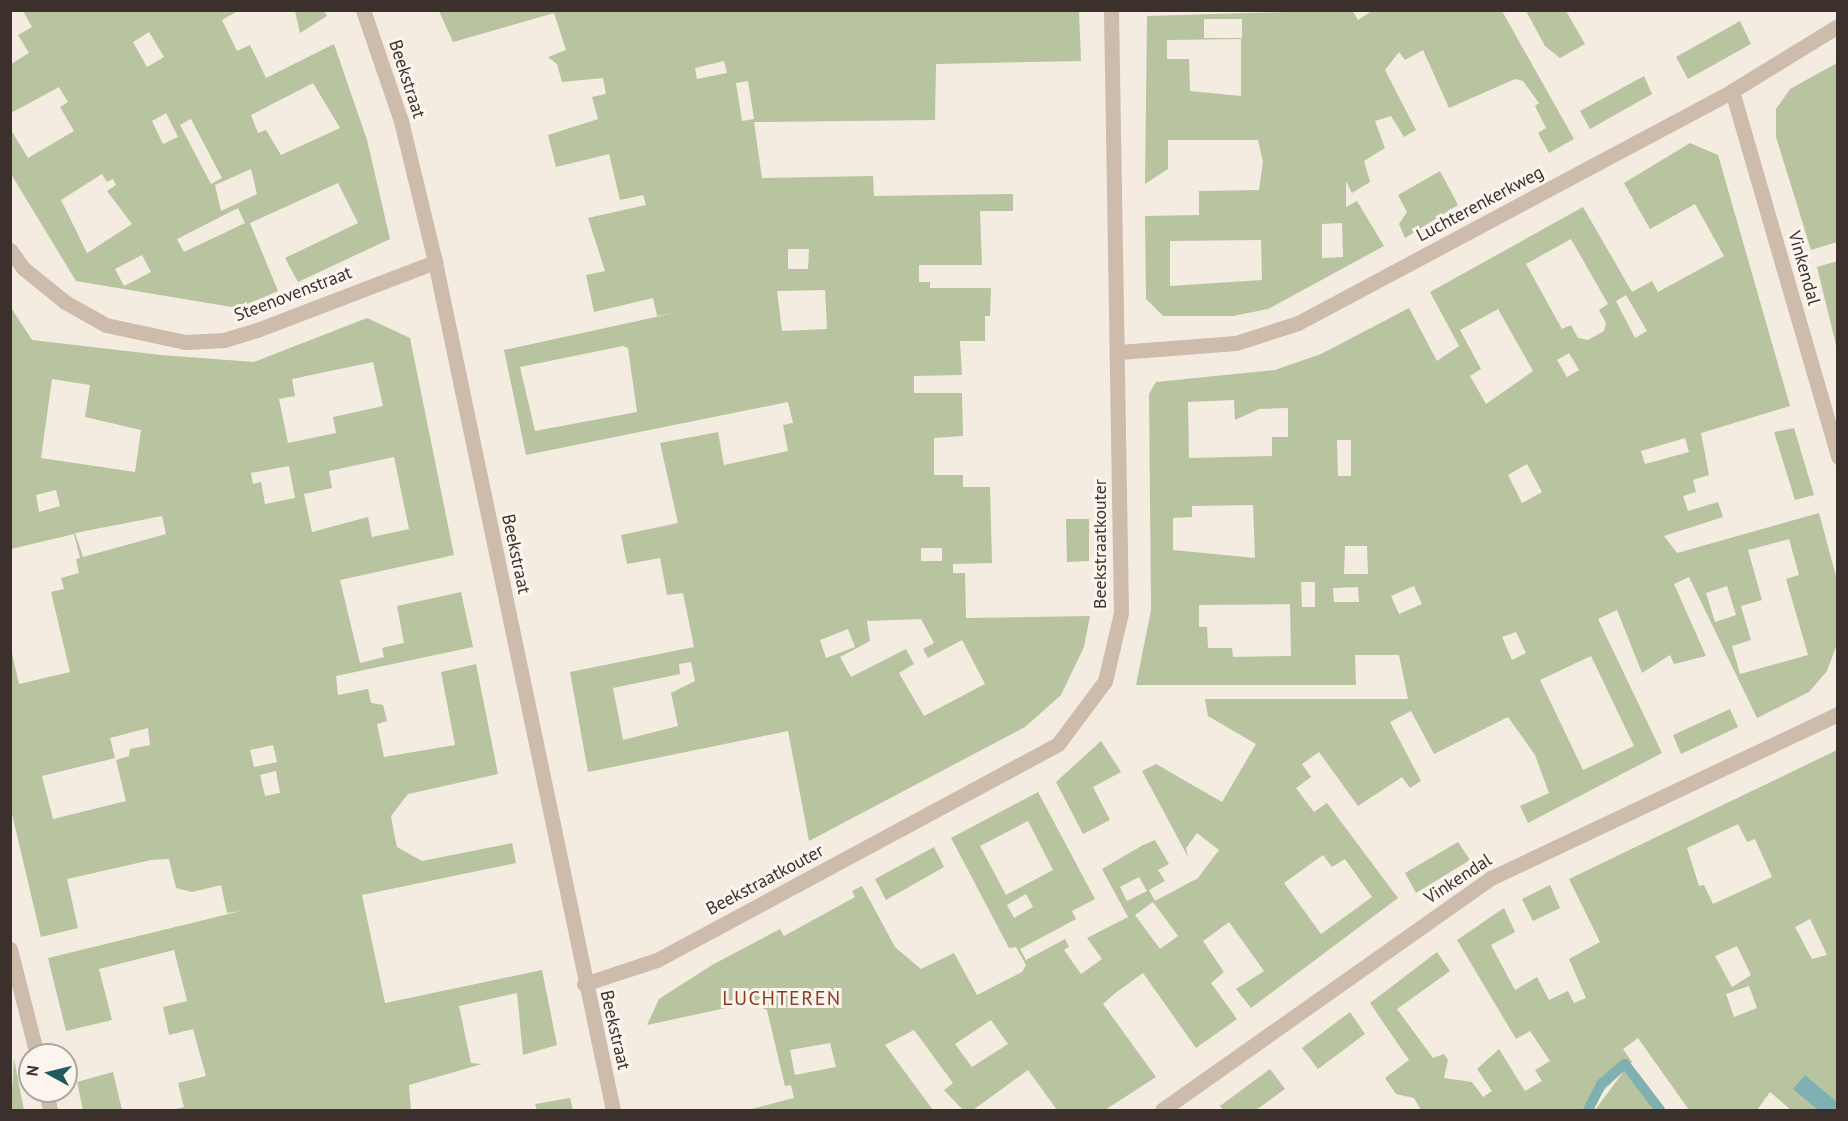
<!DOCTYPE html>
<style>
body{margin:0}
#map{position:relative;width:1848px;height:1121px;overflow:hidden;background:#f4ebe1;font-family:"PT Sans",sans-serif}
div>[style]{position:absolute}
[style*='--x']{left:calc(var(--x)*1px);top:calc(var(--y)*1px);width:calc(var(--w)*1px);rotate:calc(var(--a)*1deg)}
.green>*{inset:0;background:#b8c4a0}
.water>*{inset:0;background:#7fb0b2}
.stream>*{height:10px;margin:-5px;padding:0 5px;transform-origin:5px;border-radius:5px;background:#7fb0b2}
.minor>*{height:15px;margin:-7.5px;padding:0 7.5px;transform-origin:7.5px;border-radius:7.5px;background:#cdbbac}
span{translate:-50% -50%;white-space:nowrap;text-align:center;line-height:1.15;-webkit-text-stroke:6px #fbf5ee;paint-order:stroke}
.street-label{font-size:18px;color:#3b302b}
.neighbourhood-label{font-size:20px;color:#8c3b22;letter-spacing:1.5px}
.frame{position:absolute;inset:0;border:12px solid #3b302b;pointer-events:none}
.north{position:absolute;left:18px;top:1043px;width:60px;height:60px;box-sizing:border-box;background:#fbf5ee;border:2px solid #aea6a0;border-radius:50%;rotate:278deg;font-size:16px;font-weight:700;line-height:24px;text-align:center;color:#3b302b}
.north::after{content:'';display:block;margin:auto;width:21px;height:27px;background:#1f5a5e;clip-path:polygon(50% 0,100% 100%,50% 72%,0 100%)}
</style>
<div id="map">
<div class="green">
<div style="clip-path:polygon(evenodd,1352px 10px,1358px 20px,1372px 11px,1502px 11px,1574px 139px,1549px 153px,1538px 133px,1546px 128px,1535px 106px,1539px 103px,1523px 81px,1515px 79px,1449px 108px,1423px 50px,1405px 60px,1399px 52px,1385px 70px,1416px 130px,1404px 137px,1391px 116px,1375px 121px,1385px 148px,1364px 161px,1370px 182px,1352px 193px,1346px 181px,1346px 207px,1357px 201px,1384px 246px,1268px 309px,1233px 316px,1163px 316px,1146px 299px,1145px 216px,1199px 215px,1199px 191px,1259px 190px,1263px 162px,1258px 140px,1168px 140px,1168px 169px,1145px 184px,1147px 16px,1352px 10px,1204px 19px,1242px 19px,1242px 38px,1204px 38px,1204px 19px,1352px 10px,1241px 39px,1241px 96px,1190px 91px,1189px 59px,1167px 59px,1167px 40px,1241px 39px,1352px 10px,1342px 223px,1343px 257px,1322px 258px,1322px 224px,1342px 223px,1352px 10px,1170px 241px,1261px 240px,1262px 280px,1170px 286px,1170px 241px)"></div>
<div style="clip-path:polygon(evenodd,23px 11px,238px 11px,222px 20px,237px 51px,250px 45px,266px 78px,334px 44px,367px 140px,390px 239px,298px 282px,285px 258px,358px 223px,338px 183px,250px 223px,278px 291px,238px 308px,76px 281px,11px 174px,11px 130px,28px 158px,74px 131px,60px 107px,68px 102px,59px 87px,11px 113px,11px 64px,29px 53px,18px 35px,32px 27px,23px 11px,149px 32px,164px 57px,147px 67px,133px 42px,149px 32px,23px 11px,313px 83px,340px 128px,281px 155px,266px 130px,258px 133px,251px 115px,313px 83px,23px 11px,166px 113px,178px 137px,163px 144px,152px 121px,166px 113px,23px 11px,191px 119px,222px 178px,211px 184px,180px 125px,191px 119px,23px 11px,251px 169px,257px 194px,221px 211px,215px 185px,251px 169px,23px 11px,102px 174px,107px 182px,113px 179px,116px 185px,107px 191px,132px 224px,87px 253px,61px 200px,102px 174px,23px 11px,238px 208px,245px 223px,184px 252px,177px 239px,238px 208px,23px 11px,142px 255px,151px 272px,124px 286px,115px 269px,142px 255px)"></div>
<div style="clip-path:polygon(295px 11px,324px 11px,327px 16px,300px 33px)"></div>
<div style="clip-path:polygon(evenodd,439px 11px,1079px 11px,1081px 61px,936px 64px,935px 120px,754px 122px,762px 178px,873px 176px,874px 196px,1013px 194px,1013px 211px,980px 211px,982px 265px,919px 265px,919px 282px,930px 282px,930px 288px,991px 288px,990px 316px,985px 316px,985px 341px,960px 341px,962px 375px,914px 376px,914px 393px,962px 393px,963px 436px,934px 438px,934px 475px,963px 475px,963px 487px,990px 487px,992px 563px,953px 564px,953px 573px,965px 573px,966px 618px,1090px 616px,1084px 647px,1061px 695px,1025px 727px,809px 841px,788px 731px,588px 772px,570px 672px,694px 647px,683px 593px,667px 595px,660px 558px,627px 564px,621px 535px,678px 523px,660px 443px,718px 432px,724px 465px,788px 451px,783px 425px,793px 423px,788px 402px,526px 455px,504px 350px,674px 313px,657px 316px,653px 298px,594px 312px,586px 275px,605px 271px,588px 218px,646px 205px,643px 195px,620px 200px,609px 154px,556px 167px,548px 135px,598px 119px,592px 97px,606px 94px,603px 78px,562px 82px,557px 64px,548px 57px,566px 50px,554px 13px,453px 42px,439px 11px,724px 61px,727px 73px,697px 79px,695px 68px,724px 61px,439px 11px,748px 81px,754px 119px,742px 121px,736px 83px,748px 81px,439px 11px,788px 249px,809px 249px,808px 269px,788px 269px,788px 249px,439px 11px,825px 290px,827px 329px,782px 331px,777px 291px,825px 290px,439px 11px,623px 346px,628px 348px,637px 412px,535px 431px,520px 367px,623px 346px,439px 11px,921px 548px,942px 548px,942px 561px,921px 561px,921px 548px,439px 11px,921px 619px,934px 643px,923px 649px,928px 658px,962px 640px,985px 684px,924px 716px,899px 673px,914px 664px,906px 649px,851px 677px,840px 657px,870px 641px,867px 621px,921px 619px,439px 11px,848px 629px,855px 647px,826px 658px,820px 640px,848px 629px,439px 11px,691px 662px,695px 681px,671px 693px,678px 726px,623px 740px,613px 688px,680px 674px,679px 664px,691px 662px)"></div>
<div style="clip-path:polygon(1526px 11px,1566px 11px,1585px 44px,1560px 58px,1545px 46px)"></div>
<div style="clip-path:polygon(1740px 21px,1751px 44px,1688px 79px,1676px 57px)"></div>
<div style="clip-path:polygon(1837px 63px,1837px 242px,1811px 250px,1776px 137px,1776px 109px,1790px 89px)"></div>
<div style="clip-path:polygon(1644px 76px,1652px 94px,1590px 129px,1580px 111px)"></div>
<div style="clip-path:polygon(evenodd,1690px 143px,1718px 155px,1790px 406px,1701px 433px,1709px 475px,1693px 480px,1696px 492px,1683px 496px,1688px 511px,1718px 502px,1723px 517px,1664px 536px,1677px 553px,1819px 513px,1837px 580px,1837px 644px,1827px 671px,1809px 692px,1757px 718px,1689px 577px,1674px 584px,1706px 656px,1674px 664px,1670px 655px,1642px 673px,1617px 610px,1598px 619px,1662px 753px,1528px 823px,1520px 806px,1549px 793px,1535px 755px,1508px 717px,1434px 754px,1411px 711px,1390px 722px,1421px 781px,1410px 788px,1402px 777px,1358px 806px,1319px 752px,1302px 764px,1311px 777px,1296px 788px,1314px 812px,1327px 803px,1398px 898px,1251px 1008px,1236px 989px,1264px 971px,1229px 922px,1203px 941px,1224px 972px,1211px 983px,1237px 1019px,1196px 1048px,1143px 973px,1114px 994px,1103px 1004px,1156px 1077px,1105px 1110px,1057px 1110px,1028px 1070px,973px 1110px,963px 1110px,944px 1090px,953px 1083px,914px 1030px,885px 1045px,933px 1110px,747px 1110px,794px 1098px,791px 1085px,785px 1086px,767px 1010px,749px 1003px,647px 1025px,659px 999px,712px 965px,780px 929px,784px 936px,855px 897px,852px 891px,862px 886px,895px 947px,921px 969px,954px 953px,977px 995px,1022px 972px,1026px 965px,1016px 947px,1009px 948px,951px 838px,1038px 792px,1095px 899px,1072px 911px,1076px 919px,1020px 949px,1026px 960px,1065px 939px,1069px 947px,1064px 950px,1081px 974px,1102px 959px,1087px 938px,1128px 917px,1102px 869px,1143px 845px,1155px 840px,1169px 864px,1158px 870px,1165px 881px,1149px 890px,1155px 901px,1198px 878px,1219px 850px,1197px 833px,1186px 848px,1188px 857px,1142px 771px,1156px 764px,1222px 802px,1256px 744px,1208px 716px,1205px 699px,1408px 699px,1399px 655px,1355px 655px,1356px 685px,1136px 685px,1151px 610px,1149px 394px,1156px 382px,1275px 370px,1321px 354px,1409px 308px,1437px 361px,1459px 346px,1430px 292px,1583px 207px,1632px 292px,1652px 281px,1658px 292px,1724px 256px,1695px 204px,1650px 229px,1624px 183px,1690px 143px,1571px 239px,1608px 304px,1599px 310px,1606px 323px,1604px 331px,1588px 340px,1578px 338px,1571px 325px,1562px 329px,1526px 264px,1571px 239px,1690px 143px,1626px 295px,1647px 331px,1635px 338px,1616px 301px,1626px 295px,1690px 143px,1498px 309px,1533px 371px,1486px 404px,1470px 376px,1481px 369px,1460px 330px,1498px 309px,1690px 143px,1569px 353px,1579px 370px,1567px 377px,1557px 360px,1569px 353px,1690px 143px,1234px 400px,1235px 420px,1259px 409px,1288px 408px,1288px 437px,1272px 437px,1272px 456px,1189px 458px,1188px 402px,1234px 400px,1690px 143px,1685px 438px,1689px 452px,1645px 464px,1641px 451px,1685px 438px,1690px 143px,1337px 440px,1351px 440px,1351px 476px,1338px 476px,1337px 440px,1690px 143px,1527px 464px,1542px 492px,1522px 503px,1508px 475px,1527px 464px,1690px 143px,1253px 505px,1255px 558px,1173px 550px,1173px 518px,1192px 517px,1192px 506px,1253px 505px,1690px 143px,1789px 539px,1799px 575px,1786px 579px,1808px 655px,1740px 674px,1732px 646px,1751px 640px,1741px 606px,1762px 600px,1748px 550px,1789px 539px,1690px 143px,1345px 546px,1367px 546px,1368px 574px,1344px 574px,1345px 546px,1690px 143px,1301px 582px,1315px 582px,1315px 607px,1302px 607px,1301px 582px,1690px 143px,1414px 586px,1422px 604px,1399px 614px,1391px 596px,1414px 586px,1690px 143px,1727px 586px,1736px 615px,1715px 622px,1706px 593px,1727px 586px,1690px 143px,1358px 587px,1359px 602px,1334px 602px,1333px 588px,1358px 587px,1690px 143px,1290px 604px,1291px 656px,1233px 657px,1232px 648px,1208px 648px,1207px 627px,1199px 627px,1199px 605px,1290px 604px,1690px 143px,1516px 632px,1526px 653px,1512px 660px,1502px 637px,1516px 632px,1690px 143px,1591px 656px,1634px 746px,1583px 770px,1540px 680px,1591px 656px,1690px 143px,1028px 821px,1053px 870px,1006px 895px,980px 846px,1028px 821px,1690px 143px,1323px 855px,1332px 867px,1345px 859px,1372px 897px,1321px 934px,1284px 883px,1323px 855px,1690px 143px,1139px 877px,1147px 891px,1127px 901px,1120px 887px,1139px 877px,1690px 143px,1026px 894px,1033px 907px,1014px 918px,1007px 905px,1026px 894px,1690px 143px,1153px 902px,1178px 936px,1160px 949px,1135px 915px,1153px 902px,1690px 143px,991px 1020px,1008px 1044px,972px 1067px,955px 1044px,991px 1020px,1690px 143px,830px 1043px,836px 1067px,795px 1075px,790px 1050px,830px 1043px)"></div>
<div style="clip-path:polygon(1440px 171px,1458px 205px,1405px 238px,1399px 224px,1407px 212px,1398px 195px)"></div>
<div style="clip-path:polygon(1837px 261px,1838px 261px,1837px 349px,1817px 267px)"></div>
<div style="clip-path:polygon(evenodd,10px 306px,32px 340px,161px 355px,254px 362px,367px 318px,410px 338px,454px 555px,340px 580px,360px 663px,384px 657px,382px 648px,404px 643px,397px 606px,461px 592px,473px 647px,336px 676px,338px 695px,368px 689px,371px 703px,383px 705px,387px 721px,377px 724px,384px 757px,455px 745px,441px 672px,476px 664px,498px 774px,408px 794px,391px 816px,394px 833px,397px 847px,422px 861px,512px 843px,516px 863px,362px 895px,385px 1003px,542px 970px,557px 1045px,523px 1055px,517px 993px,459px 1006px,471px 1063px,482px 1064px,409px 1085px,411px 1110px,172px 1110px,184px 1107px,178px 1083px,206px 1076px,193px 1029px,169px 1035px,163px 1007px,187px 1001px,174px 950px,99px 969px,112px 1020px,66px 1031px,48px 958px,241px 911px,227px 913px,221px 885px,192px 892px,176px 888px,169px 859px,151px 860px,67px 879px,78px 928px,41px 937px,11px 810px,11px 649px,19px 684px,70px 672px,51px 592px,64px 589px,61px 578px,79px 573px,76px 559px,80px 558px,74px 534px,11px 549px,10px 306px,373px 362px,383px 406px,333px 417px,336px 433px,288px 443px,279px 399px,295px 396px,292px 379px,373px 362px,10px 306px,52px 379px,90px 385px,85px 417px,141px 430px,135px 472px,41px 458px,52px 379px,10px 306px,394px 457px,409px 529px,372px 537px,368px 517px,312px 532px,304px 494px,332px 488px,329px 471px,394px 457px,10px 306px,289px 466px,295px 498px,265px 504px,261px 482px,253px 484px,251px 473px,289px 466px,10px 306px,56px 490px,60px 506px,39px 512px,36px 495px,56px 490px,10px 306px,162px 516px,166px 534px,83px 557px,75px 533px,162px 516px,10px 306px,148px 728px,150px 745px,130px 749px,129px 756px,116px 760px,126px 801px,53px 819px,42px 776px,115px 758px,110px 738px,148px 728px,10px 306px,273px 745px,277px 762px,254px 767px,250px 750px,273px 745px,10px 306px,276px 771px,280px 793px,265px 796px,260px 775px,276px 771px)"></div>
<div style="clip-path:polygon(1794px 428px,1814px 495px,1795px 500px,1774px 432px)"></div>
<div style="clip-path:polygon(1066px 519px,1089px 519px,1089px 561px,1067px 562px)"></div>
<div style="clip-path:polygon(1730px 709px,1738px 727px,1681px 754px,1673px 735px)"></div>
<div style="clip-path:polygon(1101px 741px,1121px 772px,1093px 787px,1110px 820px,1083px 834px,1056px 782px)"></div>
<div style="clip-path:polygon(evenodd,1837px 750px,1837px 1110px,1791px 1110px,1770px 1092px,1757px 1110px,1689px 1110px,1638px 1038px,1623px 1049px,1632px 1062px,1626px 1069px,1654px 1110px,1595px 1110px,1624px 1071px,1583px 1110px,1421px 1110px,1414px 1098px,1396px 1094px,1385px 1078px,1409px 1060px,1370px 1003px,1437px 952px,1450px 971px,1397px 1009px,1433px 1058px,1444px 1054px,1448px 1060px,1444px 1078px,1472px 1082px,1483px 1097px,1492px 1091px,1477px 1069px,1499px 1049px,1525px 1091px,1542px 1081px,1535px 1070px,1550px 1061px,1530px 1031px,1516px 1039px,1457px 940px,1504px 908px,1515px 932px,1491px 945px,1515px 990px,1537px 977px,1549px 1000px,1568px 991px,1574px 1003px,1586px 998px,1569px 959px,1600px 942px,1569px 879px,1837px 750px,1738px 824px,1747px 842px,1755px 839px,1772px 877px,1713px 904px,1704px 885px,1699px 886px,1687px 848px,1738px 824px,1837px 750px,1810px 919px,1827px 955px,1812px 959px,1795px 927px,1810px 919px,1837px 750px,1737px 946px,1751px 975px,1732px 987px,1715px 956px,1737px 946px,1837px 750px,1749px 986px,1757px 1008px,1734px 1017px,1726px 994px,1749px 986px)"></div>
<div style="clip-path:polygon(1458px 842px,1470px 860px,1416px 893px,1405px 873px)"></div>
<div style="clip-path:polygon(934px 847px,944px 867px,886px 900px,875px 879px)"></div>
<div style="clip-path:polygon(1550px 885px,1560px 908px,1533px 921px,1522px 899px)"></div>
<div style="clip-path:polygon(1350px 1012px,1365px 1034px,1318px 1069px,1302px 1048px)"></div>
<div style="clip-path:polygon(14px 1058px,19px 1085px,24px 1110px,11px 1110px)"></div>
<div style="clip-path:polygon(1270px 1069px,1285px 1089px,1256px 1110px,1223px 1110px,1220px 1106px)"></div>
<div style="clip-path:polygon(113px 1072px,122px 1110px,83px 1110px,77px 1082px)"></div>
<div style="clip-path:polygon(570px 1098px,573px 1110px,537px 1110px,535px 1104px)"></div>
</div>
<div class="water">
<div style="clip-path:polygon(1805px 1075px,1837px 1102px,1837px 1110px,1818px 1110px,1793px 1089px)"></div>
</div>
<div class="stream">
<div style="--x:1588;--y:1110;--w:29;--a:-63"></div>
<div style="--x:1601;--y:1084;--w:31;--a:-40"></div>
<div style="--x:1625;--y:1064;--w:58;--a:52.7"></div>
</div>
<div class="minor">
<div style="--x:363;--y:10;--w:117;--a:71.1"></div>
<div style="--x:401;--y:121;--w:145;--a:76.4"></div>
<div style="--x:435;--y:262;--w:866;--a:78.15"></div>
<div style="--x:1732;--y:91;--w:381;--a:73.8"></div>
<div style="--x:10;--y:250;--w:22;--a:54"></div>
<div style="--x:23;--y:268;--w:54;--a:39"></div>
<div style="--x:65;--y:302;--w:47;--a:29.3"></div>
<div style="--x:106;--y:325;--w:81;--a:12.1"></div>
<div style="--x:185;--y:342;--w:39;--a:-3"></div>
<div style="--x:224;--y:340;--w:34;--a:-17"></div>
<div style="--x:257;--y:330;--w:191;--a:-20.9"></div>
<div style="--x:1119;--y:352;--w:117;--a:-4.4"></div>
<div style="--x:1236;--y:343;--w:65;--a:-17.9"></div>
<div style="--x:1298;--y:323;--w:492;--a:-28.1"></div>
<div style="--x:1732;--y:91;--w:124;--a:-31.5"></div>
<div style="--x:10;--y:949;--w:109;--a:75.7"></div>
<div style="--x:584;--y:984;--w:77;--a:-18.2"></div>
<div style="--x:657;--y:960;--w:455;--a:-28.3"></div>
<div style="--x:1058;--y:744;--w:79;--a:-53.3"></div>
<div style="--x:1105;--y:681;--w:70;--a:-76.8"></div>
<div style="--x:1121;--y:613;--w:603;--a:-90.95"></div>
<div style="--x:46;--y:1091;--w:19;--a:78"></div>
<div style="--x:1162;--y:1110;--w:403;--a:-35.2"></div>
<div style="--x:1491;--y:878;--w:384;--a:-25.3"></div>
</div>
<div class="street-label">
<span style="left:407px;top:79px;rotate:72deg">Beekstraat</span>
<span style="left:1480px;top:204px;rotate:-28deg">Luchterenkerkweg</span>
<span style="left:1804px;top:268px;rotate:74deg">Vinkendal</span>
<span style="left:293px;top:294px;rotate:-21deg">Steenovenstraat</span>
<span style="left:1100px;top:544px;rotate:-90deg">Beekstraatkouter</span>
<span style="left:516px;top:554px;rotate:78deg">Beekstraat</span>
<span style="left:1458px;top:879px;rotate:-33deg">Vinkendal</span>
<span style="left:765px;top:880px;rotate:-28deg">Beekstraatkouter</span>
<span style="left:615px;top:1030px;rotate:77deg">Beekstraat</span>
</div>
<div class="neighbourhood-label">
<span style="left:782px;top:998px">LUCHTEREN</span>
</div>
<div class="frame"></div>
<div class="north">N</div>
</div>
